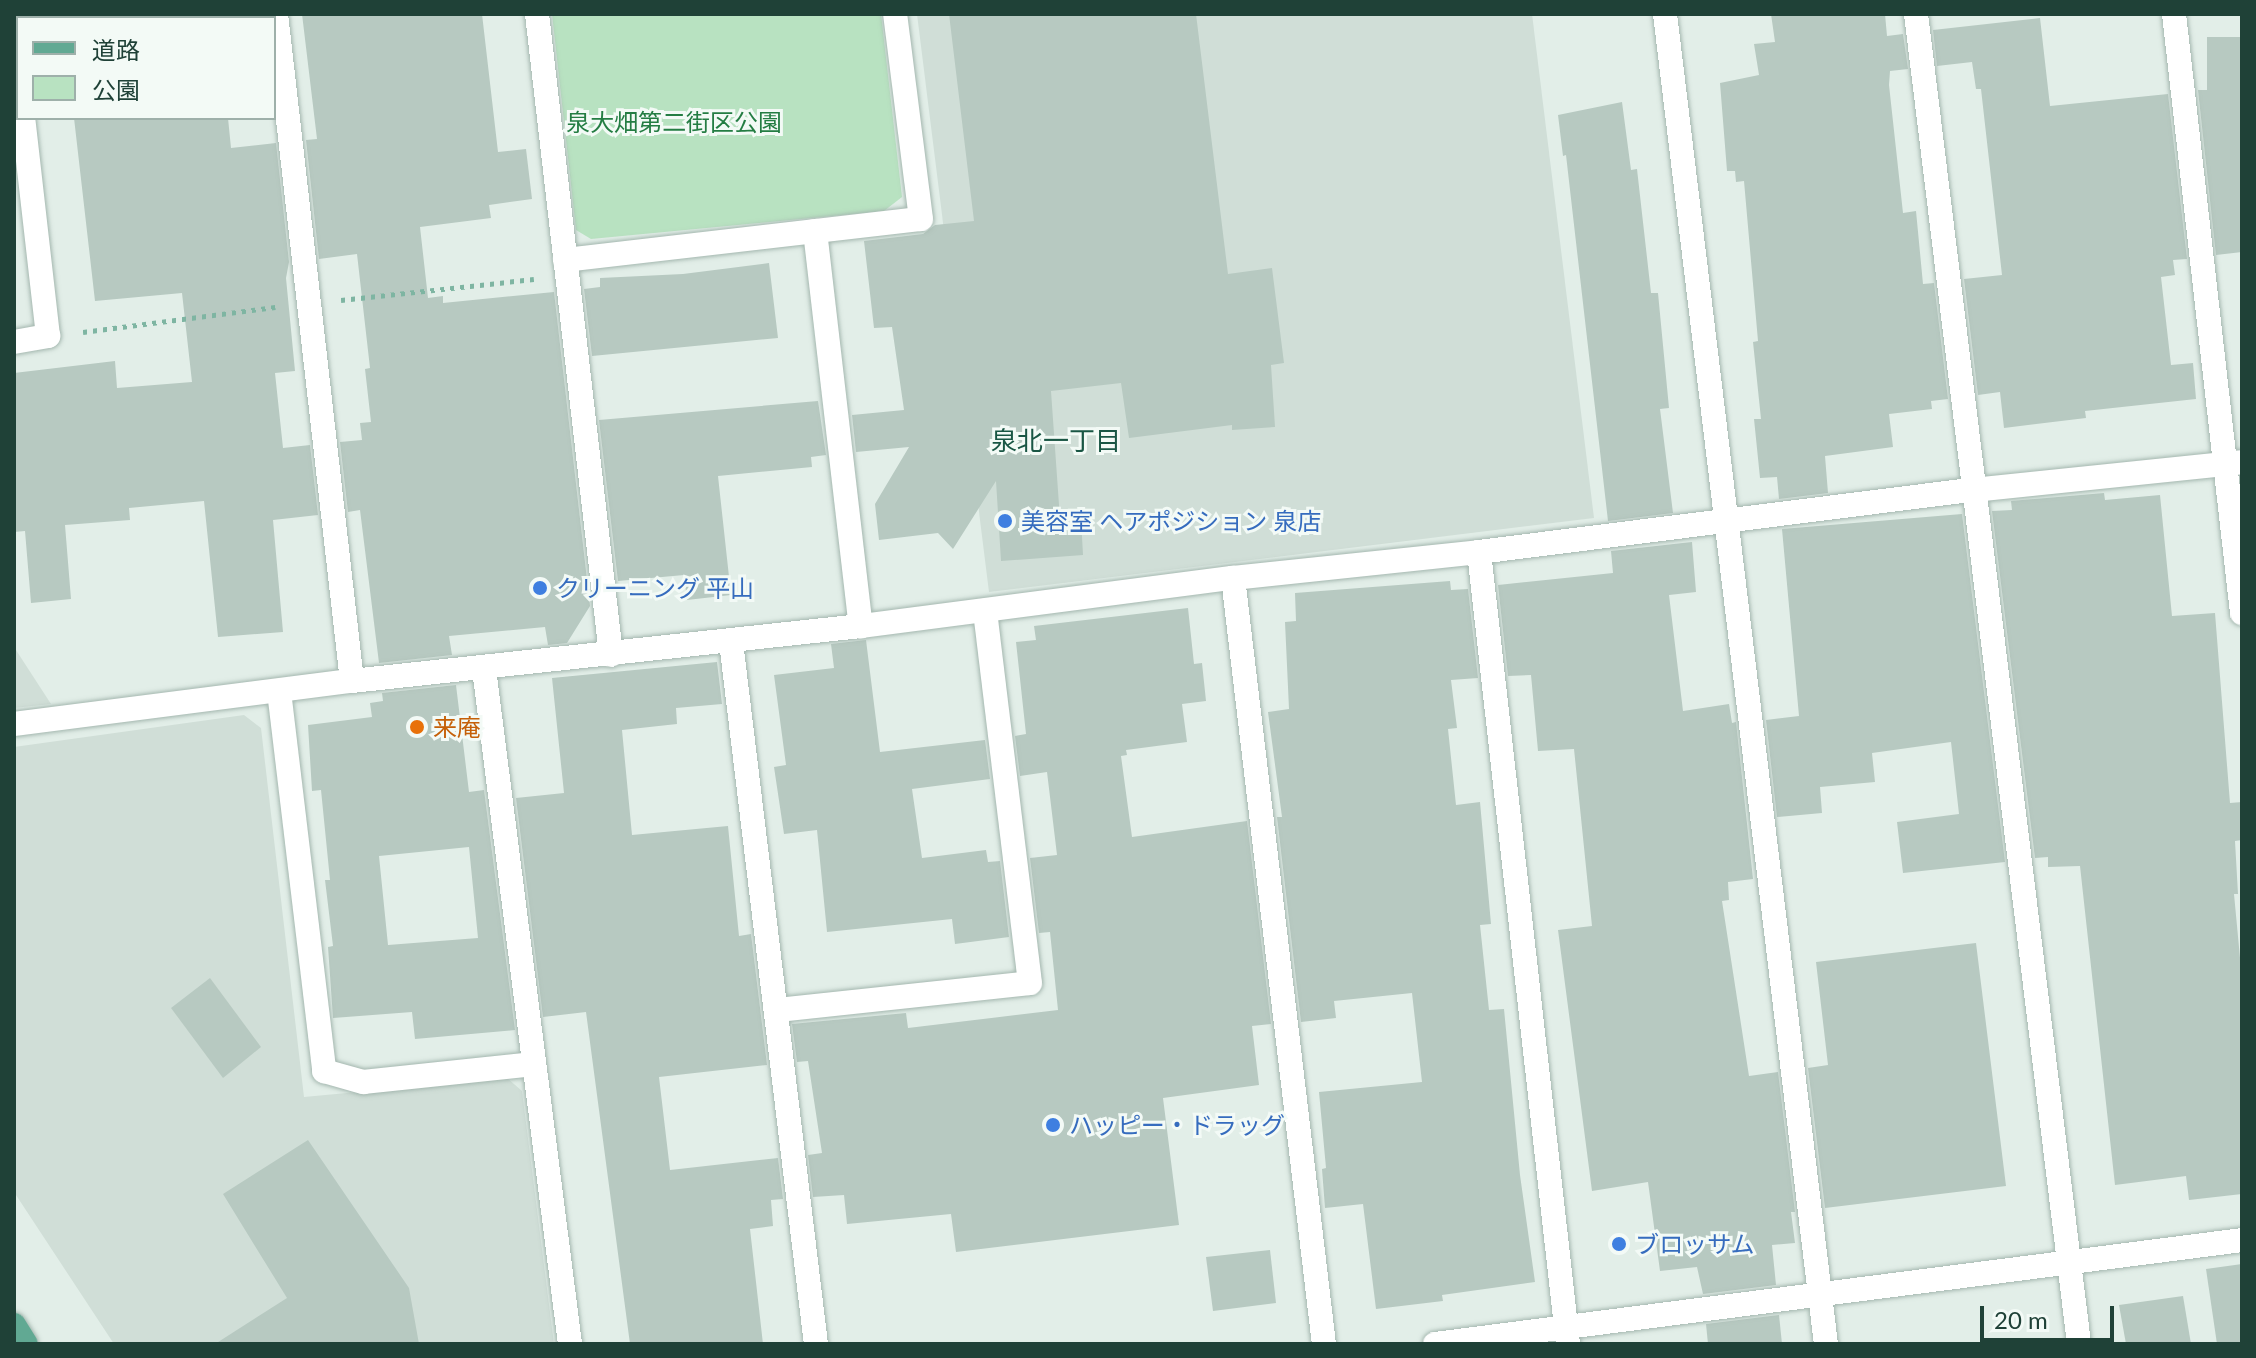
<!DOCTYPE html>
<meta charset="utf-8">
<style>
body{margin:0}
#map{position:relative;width:2256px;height:1358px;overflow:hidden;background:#e2eee8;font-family:Lato,"Noto Sans JP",sans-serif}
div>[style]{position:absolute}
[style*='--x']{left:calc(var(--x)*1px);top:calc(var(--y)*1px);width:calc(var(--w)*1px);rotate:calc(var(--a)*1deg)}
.built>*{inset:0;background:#d0ded7}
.green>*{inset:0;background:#b8e2c1}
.building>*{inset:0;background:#b7c9c1}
.path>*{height:5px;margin-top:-2.5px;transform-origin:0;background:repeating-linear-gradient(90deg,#7eb5a2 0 4px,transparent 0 10px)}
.roads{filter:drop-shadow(0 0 2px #a4b7af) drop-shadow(0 0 2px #a4b7af)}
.street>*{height:24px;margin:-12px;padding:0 12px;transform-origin:12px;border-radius:12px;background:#fff}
.secondary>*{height:24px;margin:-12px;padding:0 12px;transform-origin:12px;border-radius:12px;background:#fff}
.primary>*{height:24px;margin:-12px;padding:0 12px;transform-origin:12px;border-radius:12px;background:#61a993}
.dots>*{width:22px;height:22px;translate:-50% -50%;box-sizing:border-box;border:4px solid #f3faf6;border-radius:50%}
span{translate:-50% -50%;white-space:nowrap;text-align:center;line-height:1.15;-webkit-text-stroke:6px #f3faf6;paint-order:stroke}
.park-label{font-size:24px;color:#247d43}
.shop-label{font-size:24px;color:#366cbe}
.left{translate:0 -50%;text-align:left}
.food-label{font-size:24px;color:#c56008}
.neighbourhood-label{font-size:26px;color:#195644}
.frame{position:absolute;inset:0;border:16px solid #1f4137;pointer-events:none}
.legend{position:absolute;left:16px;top:16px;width:260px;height:104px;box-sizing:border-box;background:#f3faf6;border:2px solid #9eb0aa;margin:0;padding:10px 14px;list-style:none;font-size:24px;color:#1f4137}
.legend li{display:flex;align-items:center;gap:16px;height:40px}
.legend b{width:40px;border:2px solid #9eb0aa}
.scale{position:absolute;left:1980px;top:1306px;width:134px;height:36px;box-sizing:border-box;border:4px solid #1f4137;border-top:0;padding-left:10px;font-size:24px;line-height:28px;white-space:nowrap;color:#1f4137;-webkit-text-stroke:6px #f3faf6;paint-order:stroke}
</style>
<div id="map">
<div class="built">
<div style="clip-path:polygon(917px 14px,1532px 14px,1594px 518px,989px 592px)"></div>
<div style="clip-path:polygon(14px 647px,51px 704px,14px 708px)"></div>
<div style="clip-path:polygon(244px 715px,261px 728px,304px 1097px,507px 1078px,522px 1091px,554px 1344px,114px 1344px,14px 1192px,14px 747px)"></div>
</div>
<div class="green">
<div style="clip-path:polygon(552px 14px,881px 14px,902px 197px,884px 211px,591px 239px,576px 230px)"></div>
</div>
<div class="building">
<div style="clip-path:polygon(302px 14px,482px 14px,498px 152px,526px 149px,532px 199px,489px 205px,491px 218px,420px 227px,428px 298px,443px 296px,443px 303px,554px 292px,590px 606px,567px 643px,548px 645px,545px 627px,449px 636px,452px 655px,379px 663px,360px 510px,348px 512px,340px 442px,362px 440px,360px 423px,371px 422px,365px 369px,370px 368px,357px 254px,319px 259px,306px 140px,317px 139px)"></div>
<div style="clip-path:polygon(949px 14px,1196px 14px,1228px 274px,1272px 268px,1284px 363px,1271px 365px,1275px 427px,1232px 430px,1232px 425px,1129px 438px,1121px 383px,1051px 391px,1060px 519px,1081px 518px,1083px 555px,1001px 561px,996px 481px,953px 549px,938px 533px,879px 540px,875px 504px,909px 447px,856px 452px,852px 415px,904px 410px,892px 327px,874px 328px,864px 241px,923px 234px,935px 225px,974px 221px)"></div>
<div style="clip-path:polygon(1771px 14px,1885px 14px,1887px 36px,1903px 34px,1908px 69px,1890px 71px,1889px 85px,1903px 213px,1916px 211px,1923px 284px,1934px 283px,1948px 399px,1931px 401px,1932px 409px,1889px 414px,1893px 447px,1825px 456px,1828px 493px,1779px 499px,1777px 477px,1760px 478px,1754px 419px,1761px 419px,1753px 342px,1758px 341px,1744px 181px,1736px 182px,1735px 171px,1727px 171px,1720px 83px,1759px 75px,1754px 44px,1775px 42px)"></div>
<div style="clip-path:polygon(2040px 18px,2050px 106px,2168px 94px,2187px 259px,2173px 260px,2175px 275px,2161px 277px,2171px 365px,2193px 363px,2196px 399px,2085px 411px,2086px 418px,2004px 428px,2000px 392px,1978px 395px,1964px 279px,2002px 275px,1981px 89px,1976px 89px,1972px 62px,1937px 66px,1933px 30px)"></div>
<div style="clip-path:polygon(2207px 37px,2242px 37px,2242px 252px,2216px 255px,2198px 90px,2207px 90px)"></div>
<div style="clip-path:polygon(1622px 102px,1631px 170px,1637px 169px,1651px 293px,1658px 293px,1669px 408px,1660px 409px,1673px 513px,1608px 521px,1566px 155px,1563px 156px,1558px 115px)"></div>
<div style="clip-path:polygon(74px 118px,228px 118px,231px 148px,276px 143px,289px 262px,286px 278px,295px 371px,275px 373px,283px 448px,310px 445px,318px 515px,273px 520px,283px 632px,218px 637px,204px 501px,129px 508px,130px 520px,65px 525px,71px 599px,31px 603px,25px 531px,14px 532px,14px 373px,115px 361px,117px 388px,192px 382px,182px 293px,95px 301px)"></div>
<div style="clip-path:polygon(769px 263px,778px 338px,592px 356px,584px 289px,600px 287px,600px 278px,683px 274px)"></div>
<div style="clip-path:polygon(818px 401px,826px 455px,811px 457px,812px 467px,718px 476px,731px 595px,687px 600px,684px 575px,618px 581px,599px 420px)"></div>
<div style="clip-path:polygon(2104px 493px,2105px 500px,2160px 495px,2172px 616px,2215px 613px,2230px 803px,2242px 802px,2242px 840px,2235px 841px,2238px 894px,2234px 894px,2242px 979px,2242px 1194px,2189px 1200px,2186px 1176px,2115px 1185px,2080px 866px,2048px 867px,2048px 857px,2035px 858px,1992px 511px,2012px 510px,2011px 501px)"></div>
<div style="clip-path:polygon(1962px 514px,2005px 862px,1903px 873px,1897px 822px,1959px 814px,1951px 742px,1872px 753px,1875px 782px,1820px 787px,1822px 813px,1777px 817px,1766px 720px,1799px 716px,1782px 529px)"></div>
<div style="clip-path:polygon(1692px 542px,1696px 592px,1669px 595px,1683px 711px,1729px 704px,1732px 723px,1736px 722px,1753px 879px,1728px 882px,1729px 900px,1722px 901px,1749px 1076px,1778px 1072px,1795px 1212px,1791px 1212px,1795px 1243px,1772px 1245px,1776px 1285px,1703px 1294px,1697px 1267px,1660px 1271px,1648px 1182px,1592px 1191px,1558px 930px,1592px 926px,1574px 749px,1538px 751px,1531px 675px,1508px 676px,1498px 585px,1613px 573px,1611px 551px)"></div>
<div style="clip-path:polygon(1450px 581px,1451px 590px,1468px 589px,1478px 678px,1451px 680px,1457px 728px,1448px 729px,1456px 805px,1480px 802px,1491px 924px,1480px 925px,1489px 1010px,1504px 1009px,1520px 1175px,1535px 1282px,1442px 1295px,1443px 1301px,1376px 1309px,1363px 1204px,1325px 1208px,1322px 1169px,1326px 1168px,1319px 1092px,1422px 1082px,1412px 993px,1334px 1001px,1336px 1018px,1301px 1022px,1277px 817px,1282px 817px,1268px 712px,1289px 709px,1285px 622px,1296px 621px,1295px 593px)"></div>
<div style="clip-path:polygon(1188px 608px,1194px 664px,1202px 663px,1206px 701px,1182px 704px,1187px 742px,1126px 750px,1127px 755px,1121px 756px,1132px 837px,1247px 821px,1271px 1024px,1252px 1026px,1259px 1085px,1163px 1098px,1179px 1225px,956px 1252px,951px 1214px,847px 1224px,844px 1195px,813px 1197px,808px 1155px,822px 1153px,808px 1061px,797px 1062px,792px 1024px,906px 1013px,908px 1028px,1058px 1010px,1050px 932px,1039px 933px,1030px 858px,1057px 855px,1047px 772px,1020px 776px,1015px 736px,1026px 734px,1016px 642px,1036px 640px,1034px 626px)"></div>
<div style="clip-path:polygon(866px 640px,880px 752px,985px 740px,990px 779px,912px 789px,922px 858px,986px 850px,988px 862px,1000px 861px,1009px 937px,955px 944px,952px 919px,827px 932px,817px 830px,784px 834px,774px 767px,786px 765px,774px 675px,834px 668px,831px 644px)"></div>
<div style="clip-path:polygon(717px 662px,722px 704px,676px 708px,677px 724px,622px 730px,632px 835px,728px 826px,739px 936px,751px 934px,767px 1065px,659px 1077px,670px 1170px,778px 1158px,783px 1199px,771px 1200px,773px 1226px,750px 1229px,763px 1344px,630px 1344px,586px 1012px,543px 1017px,516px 798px,564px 793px,552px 678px)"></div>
<div style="clip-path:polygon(evenodd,456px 685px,469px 792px,484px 790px,515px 1030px,415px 1039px,412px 1012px,333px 1018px,328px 947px,333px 946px,325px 880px,330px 880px,321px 790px,312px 791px,308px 725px,372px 717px,370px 703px,383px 701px,382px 693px,456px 685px,469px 847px,478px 938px,388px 945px,379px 856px,469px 847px)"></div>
<div style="clip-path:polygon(1976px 943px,2006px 1186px,1825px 1208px,1808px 1068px,1828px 1065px,1816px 962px)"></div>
<div style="clip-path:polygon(210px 978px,261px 1047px,223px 1078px,171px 1008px)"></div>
<div style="clip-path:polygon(308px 1140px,409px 1288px,419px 1344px,215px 1344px,287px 1298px,223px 1194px)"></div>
<div style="clip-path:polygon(1270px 1250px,1276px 1303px,1213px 1311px,1206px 1257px)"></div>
<div style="clip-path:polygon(2242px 1264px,2242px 1344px,2217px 1344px,2206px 1269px)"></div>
<div style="clip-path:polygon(2183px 1296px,2191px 1344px,2126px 1344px,2119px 1305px)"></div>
<div style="clip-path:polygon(1779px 1315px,1782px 1344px,1708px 1344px,1706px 1324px)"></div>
</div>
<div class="path">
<div style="--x:341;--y:300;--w:194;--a:-6.2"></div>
<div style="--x:83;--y:332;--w:194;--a:-7.4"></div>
</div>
<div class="roads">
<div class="street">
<div style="--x:276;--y:14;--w:671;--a:83.5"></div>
<div style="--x:537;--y:14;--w:645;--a:83.41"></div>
<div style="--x:1665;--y:14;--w:1340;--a:83.1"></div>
<div style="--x:1916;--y:14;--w:1340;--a:83.01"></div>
<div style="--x:2174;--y:14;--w:603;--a:83.52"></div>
<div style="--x:14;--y:39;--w:36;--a:84"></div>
<div style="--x:815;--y:231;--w:398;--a:83.4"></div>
<div style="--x:565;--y:260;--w:358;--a:-6.6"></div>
<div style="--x:921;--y:219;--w:207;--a:-97.2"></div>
<div style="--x:14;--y:342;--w:35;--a:-10"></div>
<div style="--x:48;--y:336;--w:219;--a:-96.5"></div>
<div style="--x:1479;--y:552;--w:797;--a:83.59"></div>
<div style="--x:1233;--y:578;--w:771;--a:83.23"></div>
<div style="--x:731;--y:642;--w:707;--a:83.1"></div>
<div style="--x:484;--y:669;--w:680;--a:82.74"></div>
<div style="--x:279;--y:691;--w:383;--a:83.2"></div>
<div style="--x:324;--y:1071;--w:41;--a:15.8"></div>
<div style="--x:363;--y:1082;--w:172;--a:-6"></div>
<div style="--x:14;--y:724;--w:341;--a:-7.3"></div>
<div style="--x:352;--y:681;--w:512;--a:-6.17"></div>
<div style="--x:861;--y:626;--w:375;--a:-7.4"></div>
<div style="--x:1233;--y:578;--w:247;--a:-6"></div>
<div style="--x:1479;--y:552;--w:498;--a:-7.2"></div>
<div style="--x:1973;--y:490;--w:270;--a:-5.9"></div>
<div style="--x:778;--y:1010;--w:253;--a:-6.1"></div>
<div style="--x:1030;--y:983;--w:375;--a:-96.9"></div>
</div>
<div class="secondary">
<div style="--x:1435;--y:1344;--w:814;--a:-7.34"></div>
</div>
<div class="primary">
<div style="--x:14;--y:1325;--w:22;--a:58"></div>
</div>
</div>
<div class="dots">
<div style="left:1005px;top:521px;background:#3f7fe0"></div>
<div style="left:540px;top:588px;background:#3f7fe0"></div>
<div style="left:417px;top:727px;background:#e8710a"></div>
<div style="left:1053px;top:1125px;background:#3f7fe0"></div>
<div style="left:1619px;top:1244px;background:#3f7fe0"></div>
</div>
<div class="park-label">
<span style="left:674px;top:122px">泉大畑第二街区公園</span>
</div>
<div class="shop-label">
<span class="left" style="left:1021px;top:521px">美容室 ヘアポジション 泉店</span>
<span class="left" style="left:556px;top:588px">クリーニング 平山</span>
<span class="left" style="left:1069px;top:1125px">ハッピー・ドラッグ</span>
<span class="left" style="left:1635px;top:1244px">ブロッサム</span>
</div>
<div class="food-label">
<span class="left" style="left:433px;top:727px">来庵</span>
</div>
<div class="neighbourhood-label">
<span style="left:1056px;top:441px">泉北一丁目</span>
</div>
<div class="frame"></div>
<ul class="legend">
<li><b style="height:10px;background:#61a993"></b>道路</li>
<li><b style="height:22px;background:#b8e2c1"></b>公園</li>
</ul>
<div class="scale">20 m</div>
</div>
